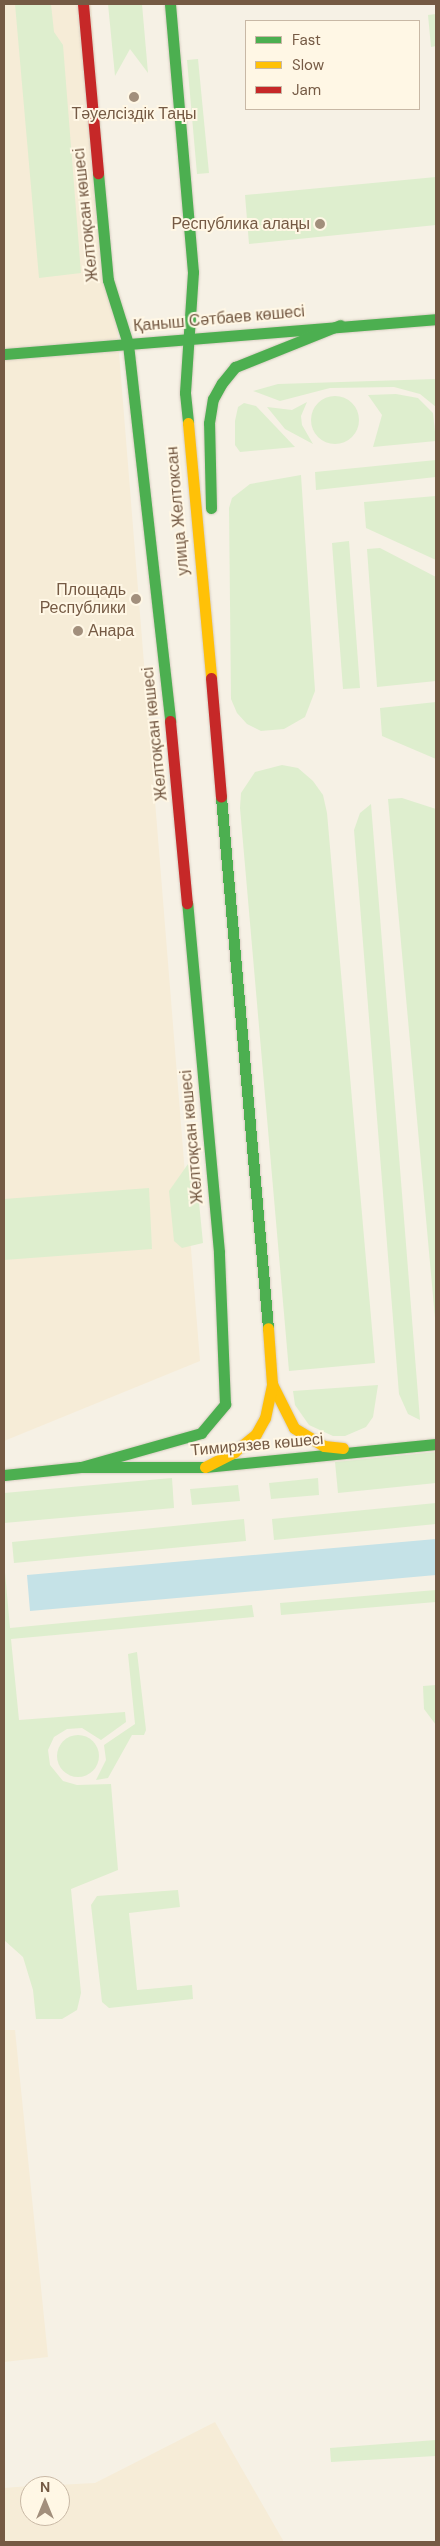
<!DOCTYPE html>
<meta charset="utf-8">
<style>
body{margin:0}
#map{position:relative;width:440px;height:2546px;overflow:hidden;background:#f6f1e5;font-family:"DM Sans",sans-serif}
div>[style]{position:absolute}
[style*='--x']{left:calc(var(--x)*1px);top:calc(var(--y)*1px);width:calc(var(--w)*1px);rotate:calc(var(--a)*1deg)}
.residential>*{inset:0;background:#f6ecd7}
.green>*{inset:0;background:#deeece}
.round{border-radius:50%}
.water>*{inset:0;background:#c5e2e7}
.roads{filter:drop-shadow(0 0 1px #d7cdc1) drop-shadow(0 0 1px #d7cdc1)}
.fast>*{height:11px;margin:-5.5px;padding:0 5.5px;transform-origin:5.5px;border-radius:5.5px;background:#4caf50}
.slow>*{height:11px;margin:-5.5px;padding:0 5.5px;transform-origin:5.5px;border-radius:5.5px;background:#ffc107}
.jam>*{height:11px;margin:-5.5px;padding:0 5.5px;transform-origin:5.5px;border-radius:5.5px;background:#c62828}
.dots>*{width:14px;height:14px;translate:-50% -50%;box-sizing:border-box;border:2px solid #fff7e5;border-radius:50%}
span{translate:-50% -50%;white-space:nowrap;text-align:center;line-height:1.15;-webkit-text-stroke:4px #fff7e5;paint-order:stroke}
.poi-label{font-size:16px;color:#755a44}
.right{translate:-100% -50%;text-align:right}
.left{translate:0 -50%;text-align:left}
.street-label{font-size:16px;color:#755a44}
.frame{position:absolute;inset:0;border:5px solid #755a44;pointer-events:none}
.legend{position:absolute;left:245px;top:20px;width:175px;height:90px;box-sizing:border-box;background:#fff7e5;border:1px solid #c8b8a5;margin:0;padding:6px 9px;list-style:none;font-size:15px;color:#755a44}
.legend li{display:flex;align-items:center;gap:10px;height:25px}
.legend b{width:25px;border:1px solid #c8b8a5}
.north{position:absolute;left:20px;top:2476px;width:50px;height:50px;box-sizing:border-box;background:#fff7e5;border:1px solid #c8b8a5;border-radius:50%;rotate:0deg;font-size:14px;font-weight:700;line-height:20px;text-align:center;color:#755a44}
.north::after{content:'';display:block;margin:auto;width:18px;height:22px;background:#a28f7c;clip-path:polygon(50% 0,100% 100%,50% 72%,0 100%)}
</style>
<div id="map">
<div class="residential">
<div style="clip-path:polygon(4px 4px,91px 4px,200px 1361px,4px 1441px)"></div>
<div style="clip-path:polygon(4px 2030px,15px 2030px,48px 2357px,4px 2362px)"></div>
<div style="clip-path:polygon(215px 2422px,284px 2542px,4px 2542px,4px 2488px,30px 2486px,30px 2516px,60px 2516px,60px 2486px,37px 2486px,95px 2483px)"></div>
</div>
<div class="green">
<div style="clip-path:polygon(15px 4px,51px 4px,54px 32px,63px 45px,81px 273px,39px 278px)"></div>
<div style="clip-path:polygon(108px 4px,142px 4px,148px 73px,130px 49px,115px 76px)"></div>
<div style="clip-path:polygon(436px 14px,436px 46px,431px 47px,428px 15px)"></div>
<div style="clip-path:polygon(198px 59px,209px 173px,197px 174px,187px 60px)"></div>
<div style="clip-path:polygon(436px 177px,436px 225px,249px 244px,245px 195px)"></div>
<div style="clip-path:polygon(436px 379px,436px 407px,420px 394px,394px 387px,330px 388px,280px 401px,253px 391px,278px 384px)"></div>
<div style="clip-path:polygon(396px 394px,418px 398px,433px 413px,436px 441px,373px 447px,382px 415px,368px 395px)"></div>
<div class="round" style="left:311px;top:396px;width:48px;height:48px"></div>
<div style="clip-path:polygon(307px 402px,301px 416px,302px 425px,313px 444px,285px 429px,267px 407px,292px 410px)"></div>
<div style="clip-path:polygon(244px 403px,256px 406px,295px 447px,240px 452px,235px 445px,235px 421px,238px 407px)"></div>
<div style="clip-path:polygon(436px 460px,436px 477px,316px 490px,315px 472px)"></div>
<div style="clip-path:polygon(301px 475px,315px 691px,305px 717px,284px 729px,261px 731px,247px 724px,237px 713px,231px 699px,229px 508px,232px 498px,250px 484px)"></div>
<div style="clip-path:polygon(436px 496px,436px 560px,366px 528px,364px 502px)"></div>
<div style="clip-path:polygon(349px 541px,360px 688px,343px 689px,332px 543px)"></div>
<div style="clip-path:polygon(380px 548px,436px 577px,436px 681px,377px 687px,367px 549px)"></div>
<div style="clip-path:polygon(436px 702px,436px 759px,382px 736px,380px 708px)"></div>
<div style="clip-path:polygon(282px 765px,298px 768px,313px 781px,323px 795px,327px 813px,375px 1363px,289px 1371px,240px 808px,241px 793px,255px 772px)"></div>
<div style="clip-path:polygon(402px 798px,436px 809px,436px 1329px,388px 799px)"></div>
<div style="clip-path:polygon(371px 804px,420px 1420px,408px 1414px,399px 1394px,354px 830px,360px 813px)"></div>
<div style="clip-path:polygon(188px 1164px,196px 1172px,203px 1243px,182px 1248px,174px 1241px,169px 1191px)"></div>
<div style="clip-path:polygon(149px 1188px,152px 1249px,4px 1260px,4px 1199px)"></div>
<div style="clip-path:polygon(378px 1385px,373px 1417px,366px 1427px,345px 1436px,333px 1436px,309px 1425px,295px 1405px,293px 1391px)"></div>
<div style="clip-path:polygon(436px 1452px,436px 1483px,338px 1493px,335px 1462px)"></div>
<div style="clip-path:polygon(172px 1478px,174px 1508px,4px 1523px,4px 1493px)"></div>
<div style="clip-path:polygon(318px 1478px,319px 1495px,271px 1499px,269px 1483px)"></div>
<div style="clip-path:polygon(238px 1485px,240px 1501px,192px 1505px,190px 1489px)"></div>
<div style="clip-path:polygon(436px 1503px,436px 1524px,274px 1540px,272px 1519px)"></div>
<div style="clip-path:polygon(244px 1519px,246px 1541px,14px 1563px,12px 1542px)"></div>
<div style="clip-path:polygon(4px 1561px,10px 1628px,252px 1605px,254px 1617px,11px 1639px,19px 1720px,125px 1712px,126px 1722px,101px 1740px,82px 1728px,67px 1729px,54px 1737px,48px 1750px,50px 1765px,63px 1781px,77px 1785px,111px 1784px,118px 1870px,71px 1889px,81px 1993px,77px 2010px,62px 2019px,36px 2019px,33px 1990px,23px 1957px,4px 1940px)"></div>
<div style="clip-path:polygon(436px 1590px,436px 1602px,281px 1615px,280px 1603px)"></div>
<div style="clip-path:polygon(137px 1652px,146px 1730px,144px 1735px,132px 1735px,108px 1778px,96px 1780px,106px 1760px,104px 1745px,135px 1724px,128px 1654px)"></div>
<div style="clip-path:polygon(436px 1685px,436px 1725px,424px 1709px,423px 1686px)"></div>
<div class="round" style="left:57px;top:1735px;width:42px;height:42px"></div>
<div style="clip-path:polygon(178px 1890px,180px 1907px,129px 1913px,137px 1990px,192px 1985px,193px 1999px,109px 2008px,102px 2002px,91px 1905px,97px 1896px)"></div>
<div style="clip-path:polygon(436px 2440px,436px 2456px,331px 2462px,330px 2448px)"></div>
</div>
<div class="water">
<div style="clip-path:polygon(436px 1539px,436px 1575px,30px 1611px,27px 1575px)"></div>
</div>
<div class="roads">
<div class="fast">
<div style="--x:170;--y:4;--w:269;--a:85.1"></div>
<div style="--x:193;--y:272;--w:121;--a:93.8"></div>
<div style="--x:185;--y:393;--w:30;--a:84"></div>
<div style="--x:98;--y:173;--w:107;--a:84.7"></div>
<div style="--x:108;--y:280;--w:67;--a:72.6"></div>
<div style="--x:128;--y:344;--w:379;--a:83.6"></div>
<div style="--x:4;--y:354;--w:433;--a:-4.6"></div>
<div style="--x:211;--y:508;--w:85;--a:-91.3"></div>
<div style="--x:209;--y:423;--w:24;--a:-81"></div>
<div style="--x:213;--y:399;--w:18;--a:-61"></div>
<div style="--x:222;--y:383;--w:21;--a:-51"></div>
<div style="--x:235;--y:367;--w:113;--a:-21.8"></div>
<div style="--x:221;--y:797;--w:533;--a:84.94"></div>
<div style="--x:81;--y:1467;--w:125;--a:-15.8"></div>
<div style="--x:201;--y:1433;--w:38;--a:-50"></div>
<div style="--x:225;--y:1404;--w:152;--a:-92.3"></div>
<div style="--x:219;--y:1252;--w:350;--a:-95.2"></div>
<div style="--x:4;--y:1475;--w:77;--a:-5.9"></div>
<div style="--x:81;--y:1467;--w:124;--a:0"></div>
<div style="--x:205;--y:1467;--w:232;--a:-5.7"></div>
</div>
<div class="slow">
<div style="--x:188;--y:423;--w:256;--a:84.8"></div>
<div style="--x:272;--y:1384;--w:49;--a:63.4"></div>
<div style="--x:294;--y:1428;--w:35;--a:31"></div>
<div style="--x:324;--y:1446;--w:19;--a:6"></div>
<div style="--x:205;--y:1467;--w:33;--a:-27"></div>
<div style="--x:234;--y:1452;--w:28;--a:-39"></div>
<div style="--x:256;--y:1434;--w:18;--a:-61"></div>
<div style="--x:265;--y:1418;--w:35;--a:-78"></div>
<div style="--x:272;--y:1384;--w:56;--a:-94.1"></div>
</div>
<div class="jam">
<div style="--x:83;--y:4;--w:170;--a:84.9"></div>
<div style="--x:211;--y:678;--w:119;--a:85.2"></div>
<div style="--x:170;--y:721;--w:183;--a:84.7"></div>
</div>
</div>
<div class="dots">
<div style="left:134px;top:97px;background:#a28f7c"></div>
<div style="left:320px;top:224px;background:#a28f7c"></div>
<div style="left:136px;top:599px;background:#a28f7c"></div>
<div style="left:78px;top:631px;background:#a28f7c"></div>
</div>
<div class="poi-label">
<span style="left:134px;top:114px">Тәуелсіздік Таңы</span>
<span class="right" style="left:310px;top:224px">Республика алаңы</span>
<span class="right" style="left:126px;top:599px">Площадь<br>Республики</span>
<span class="left" style="left:88px;top:631px">Анара</span>
</div>
<div class="street-label">
<span style="left:86px;top:215px;rotate:-96deg">Желтоқсан көшесі</span>
<span style="left:219px;top:319px;rotate:-5deg">Қаныш Сәтбаев көшесі</span>
<span style="left:178px;top:511px;rotate:-95deg">улица Желтоксан</span>
<span style="left:155px;top:734px;rotate:-96deg">Желтоқсан көшесі</span>
<span style="left:192px;top:1137px;rotate:-95deg">Желтоқсан көшесі</span>
<span style="left:257px;top:1445px;rotate:-5deg">Тимирязев көшесі</span>
</div>
<div class="frame"></div>
<ul class="legend">
<li><b style="height:6px;background:#4caf50"></b>Fast</li>
<li><b style="height:6px;background:#ffc107"></b>Slow</li>
<li><b style="height:6px;background:#c62828"></b>Jam</li>
</ul>
<div class="north">N</div>
</div>
